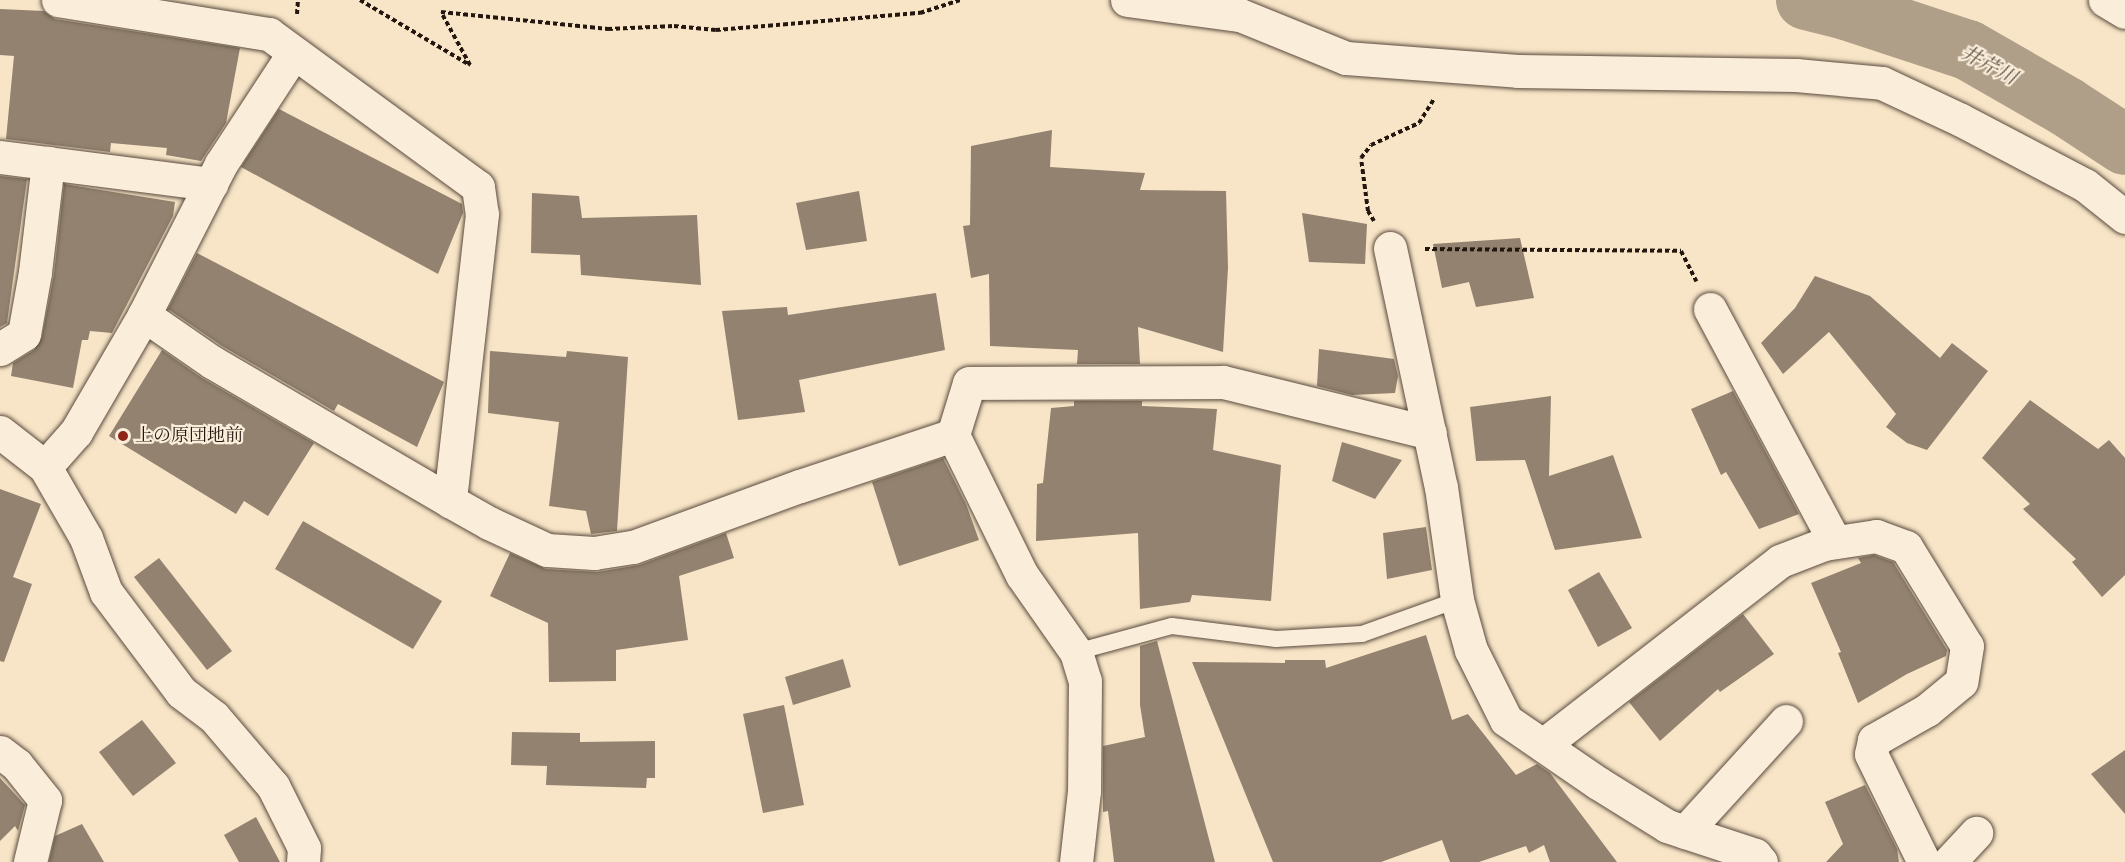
<!DOCTYPE html>
<meta charset="utf-8">
<style>
body{margin:0}
#map{position:relative;width:2125px;height:862px;overflow:hidden;background:#f8e5c7;font-family:"IM FELL French Canon","Noto Serif JP",serif}
div>[style]{position:absolute}
[style*='--x']{left:calc(var(--x)*1px);top:calc(var(--y)*1px);width:calc(var(--w)*1px);rotate:calc(var(--a)*1deg)}
.river>*{height:60px;margin:-30px;padding:0 30px;transform-origin:30px;border-radius:30px;background:#b09f88}
.building>*{inset:0;background:#92826f}
.path>*{height:4px;margin-top:-2px;transform-origin:0;background:repeating-linear-gradient(90deg,#24170f 0 4.5px,transparent 0 7.5px)}
.roads{filter:drop-shadow(0 0 2px #594a3d) drop-shadow(0 0 2px #594a3d)}
.service>*{height:16px;margin:-8px;padding:0 8px;transform-origin:8px;border-radius:8px;background:#faeedb}
.minor>*{height:33px;margin:-16.5px;padding:0 16.5px;transform-origin:16.5px;border-radius:16.5px;background:#faeedb}
.secondary>*{height:33px;margin:-16.5px;padding:0 16.5px;transform-origin:16.5px;border-radius:16.5px;background:#faeedb}
.dots>*{width:16px;height:16px;translate:-50% -50%;box-sizing:border-box;border:3px solid #faeedb;border-radius:50%}
span{translate:-50% -50%;white-space:nowrap;text-align:center;line-height:1.15;-webkit-text-stroke:4.5px #faeedb;paint-order:stroke}
.poi-label{font-size:18px;color:#24170f}
.left{translate:0 -50%;text-align:left}
.water-label{font-size:20px;color:#5c4d3f;font-style:italic}
</style>
<div id="map">
<div class="river">
<div style="--x:1806;--y:0;--w:41;--a:14"></div>
<div style="--x:1846;--y:10;--w:128;--a:18.2"></div>
<div style="--x:1968;--y:50;--w:114;--a:29.9"></div>
<div style="--x:2067;--y:107;--w:69;--a:33.2"></div>
</div>
<div class="building">
<div style="clip-path:polygon(0 9px,44px 11px,55px 19px,240px 48px,226px 123px,201px 161px,166px 155px,167px 148px,111px 143px,110px 152px,6px 139px,14px 56px,0 55px)"></div>
<div style="clip-path:polygon(279px 109px,462px 204px,463px 213px,438px 274px,241px 167px)"></div>
<div style="clip-path:polygon(1052px 130px,1050px 167px,1145px 173px,1140px 190px,1226px 191px,1228px 268px,1223px 352px,1138px 327px,1140px 364px,1077px 364px,1078px 350px,990px 346px,989px 274px,971px 278px,963px 226px,970px 225px,971px 146px)"></div>
<div style="clip-path:polygon(0 176px,27px 179px,7px 323px,0 327px)"></div>
<div style="clip-path:polygon(64px 184px,175px 202px,173px 216px,112px 333px,90px 331px,88px 340px,82px 340px,73px 388px,11px 376px,13px 363px,34px 350px,42px 337px,54px 274px)"></div>
<div style="clip-path:polygon(859px 191px,867px 241px,806px 250px,796px 203px)"></div>
<div style="clip-path:polygon(532px 193px,579px 196px,582px 218px,697px 215px,701px 285px,581px 275px,580px 255px,531px 253px)"></div>
<div style="clip-path:polygon(1302px 213px,1367px 224px,1365px 264px,1309px 262px)"></div>
<div style="clip-path:polygon(1520px 238px,1534px 298px,1476px 307px,1469px 282px,1442px 288px,1433px 244px)"></div>
<div style="clip-path:polygon(197px 253px,444px 382px,417px 447px,338px 404px,334px 411px,222px 346px,168px 309px)"></div>
<div style="clip-path:polygon(1815px 276px,1870px 296px,1940px 358px,1952px 343px,1988px 371px,1927px 450px,1907px 443px,1886px 427px,1896px 414px,1829px 332px,1783px 374px,1761px 343px,1795px 308px)"></div>
<div style="clip-path:polygon(936px 293px,945px 350px,799px 380px,805px 412px,738px 420px,722px 311px,787px 307px,788px 315px)"></div>
<div style="clip-path:polygon(1319px 349px,1394px 359px,1398px 376px,1395px 393px,1352px 395px,1317px 386px)"></div>
<div style="clip-path:polygon(162px 350px,202px 378px,314px 443px,268px 516px,244px 501px,236px 514px,109px 436px)"></div>
<div style="clip-path:polygon(490px 351px,566px 357px,567px 351px,628px 357px,617px 531px,591px 534px,586px 511px,549px 506px,559px 422px,488px 413px)"></div>
<div style="clip-path:polygon(1733px 391px,1799px 514px,1759px 529px,1726px 472px,1721px 475px,1691px 409px)"></div>
<div style="clip-path:polygon(1551px 396px,1549px 476px,1613px 455px,1642px 538px,1555px 550px,1525px 460px,1476px 461px,1470px 407px)"></div>
<div style="clip-path:polygon(2030px 400px,2098px 449px,2109px 440px,2125px 458px,2125px 575px,2102px 597px,2072px 562px,2076px 559px,2023px 509px,2030px 504px,1982px 458px)"></div>
<div style="clip-path:polygon(1074px 401px,1142px 401px,1142px 406px,1217px 409px,1213px 450px,1281px 465px,1271px 601px,1192px 595px,1190px 602px,1140px 609px,1138px 533px,1036px 541px,1037px 484px,1043px 483px,1051px 408px,1074px 406px)"></div>
<div style="clip-path:polygon(1342px 442px,1402px 460px,1375px 499px,1332px 481px)"></div>
<div style="clip-path:polygon(943px 458px,966px 504px,979px 540px,899px 566px,872px 482px)"></div>
<div style="clip-path:polygon(0 489px,41px 504px,13px 577px,32px 584px,4px 662px,0 661px)"></div>
<div style="clip-path:polygon(303px 521px,442px 601px,413px 649px,275px 569px)"></div>
<div style="clip-path:polygon(1426px 527px,1432px 570px,1387px 579px,1383px 533px)"></div>
<div style="clip-path:polygon(726px 533px,734px 558px,679px 576px,688px 640px,616px 650px,616px 681px,549px 682px,548px 623px,490px 596px,510px 553px,546px 569px,597px 572px,639px 565px)"></div>
<div style="clip-path:polygon(1874px 555px,1893px 562px,1947px 650px,1946px 656px,1907px 674px,1858px 703px,1838px 653px,1841px 652px,1811px 583px,1861px 563px,1858px 558px)"></div>
<div style="clip-path:polygon(159px 558px,232px 651px,207px 670px,134px 577px)"></div>
<div style="clip-path:polygon(1599px 572px,1632px 628px,1598px 647px,1568px 590px)"></div>
<div style="clip-path:polygon(1743px 614px,1774px 654px,1720px 692px,1718px 689px,1660px 741px,1629px 702px)"></div>
<div style="clip-path:polygon(1426px 635px,1452px 720px,1468px 714px,1516px 775px,1537px 764px,1550px 773px,1617px 862px,1550px 862px,1544px 845px,1529px 853px,1526px 846px,1479px 862px,1450px 862px,1442px 840px,1381px 862px,1273px 862px,1192px 662px,1285px 663px,1285px 660px,1325px 660px,1326px 668px)"></div>
<div style="clip-path:polygon(1157px 641px,1215px 862px,1114px 862px,1108px 811px,1103px 812px,1103px 746px,1145px 737px,1140px 705px,1140px 646px)"></div>
<div style="clip-path:polygon(843px 659px,851px 687px,793px 705px,785px 677px)"></div>
<div style="clip-path:polygon(784px 705px,804px 805px,763px 813px,743px 714px)"></div>
<div style="clip-path:polygon(142px 720px,176px 763px,133px 796px,99px 752px)"></div>
<div style="clip-path:polygon(512px 732px,580px 733px,580px 742px,655px 741px,655px 778px,647px 778px,646px 788px,546px 785px,547px 766px,511px 765px)"></div>
<div style="clip-path:polygon(2125px 750px,2125px 814px,2091px 774px)"></div>
<div style="clip-path:polygon(0 778px,25px 805px,18px 831px,15px 826px,0 841px)"></div>
<div style="clip-path:polygon(1865px 785px,1897px 849px,1899px 862px,1826px 862px,1843px 844px,1825px 802px)"></div>
<div style="clip-path:polygon(256px 817px,280px 862px,239px 862px,224px 835px)"></div>
<div style="clip-path:polygon(82px 824px,104px 862px,49px 862px,55px 836px)"></div>
</div>
<div class="path">
<div style="--x:360;--y:0;--w:128;--a:30.6"></div>
<div style="--x:470;--y:65;--w:60;--a:-118.7"></div>
<div style="--x:441;--y:12;--w:168;--a:5.8"></div>
<div style="--x:608;--y:29;--w:66;--a:-2.6"></div>
<div style="--x:674;--y:26;--w:42;--a:5.4"></div>
<div style="--x:716;--y:30;--w:205;--a:-4.8"></div>
<div style="--x:920;--y:13;--w:42;--a:-18"></div>
<div style="--x:297;--y:14;--w:14;--a:-86"></div>
<div style="--x:1374;--y:221;--w:12;--a:-121"></div>
<div style="--x:1368;--y:211;--w:53;--a:-97.5"></div>
<div style="--x:1361;--y:158;--w:16;--a:-52"></div>
<div style="--x:1371;--y:145;--w:53;--a:-24.6"></div>
<div style="--x:1419;--y:123;--w:28;--a:-58"></div>
<div style="--x:1425;--y:249;--w:256;--a:0.4"></div>
<div style="--x:1681;--y:251;--w:34;--a:63"></div>
</div>
<div class="roads">
<div class="service">
<div style="--x:1076;--y:652;--w:99;--a:-15.2"></div>
<div style="--x:1172;--y:626;--w:105;--a:7.1"></div>
<div style="--x:1276;--y:639;--w:86;--a:-3.3"></div>
<div style="--x:1362;--y:634;--w:101;--a:-19.7"></div>
</div>
<div class="minor">
<div style="--x:58;--y:0;--w:214;--a:9.2"></div>
<div style="--x:269;--y:34;--w:259;--a:36.2"></div>
<div style="--x:478;--y:187;--w:27;--a:82"></div>
<div style="--x:482;--y:214;--w:289;--a:96.4"></div>
<div style="--x:1127;--y:0;--w:114;--a:7.6"></div>
<div style="--x:1240;--y:15;--w:114;--a:22.1"></div>
<div style="--x:1346;--y:58;--w:172;--a:4.3"></div>
<div style="--x:1518;--y:71;--w:278;--a:0.8"></div>
<div style="--x:1796;--y:75;--w:86;--a:5.3"></div>
<div style="--x:1882;--y:83;--w:87;--a:25.1"></div>
<div style="--x:1961;--y:120;--w:140;--a:27.7"></div>
<div style="--x:2085;--y:185;--w:51;--a:38.7"></div>
<div style="--x:0;--y:157;--w:213;--a:7.3"></div>
<div style="--x:1390;--y:248;--w:244;--a:78"></div>
<div style="--x:1441;--y:487;--w:114;--a:81.9"></div>
<div style="--x:1457;--y:600;--w:52;--a:74.4"></div>
<div style="--x:1471;--y:650;--w:78;--a:63.4"></div>
<div style="--x:1506;--y:720;--w:112;--a:34.4"></div>
<div style="--x:1598;--y:783;--w:81;--a:31.9"></div>
<div style="--x:1667;--y:826;--w:93;--a:18.2"></div>
<div style="--x:1755;--y:855;--w:9;--a:49"></div>
<div style="--x:1710;--y:309;--w:264;--a:61.8"></div>
<div style="--x:144;--y:315;--w:83;--a:34.7"></div>
<div style="--x:212;--y:362;--w:276;--a:30.3"></div>
<div style="--x:450;--y:501;--w:45;--a:29.4"></div>
<div style="--x:489;--y:523;--w:64;--a:25"></div>
<div style="--x:547;--y:550;--w:47;--a:3.7"></div>
<div style="--x:594;--y:553;--w:39;--a:-9"></div>
<div style="--x:633;--y:547;--w:178;--a:-20.1"></div>
<div style="--x:800;--y:486;--w:161;--a:-18.4"></div>
<div style="--x:953;--y:435;--w:156;--a:63.8"></div>
<div style="--x:1022;--y:575;--w:94;--a:55"></div>
<div style="--x:1076;--y:652;--w:30;--a:73"></div>
<div style="--x:1085;--y:681;--w:110;--a:90.5"></div>
<div style="--x:1084;--y:791;--w:71;--a:96.4"></div>
<div style="--x:0;--y:349;--w:28;--a:-32"></div>
<div style="--x:24;--y:334;--w:63;--a:-79.9"></div>
<div style="--x:35;--y:272;--w:110;--a:-83.2"></div>
<div style="--x:0;--y:432;--w:57;--a:37.9"></div>
<div style="--x:45;--y:467;--w:82;--a:60"></div>
<div style="--x:86;--y:538;--w:58;--a:69.7"></div>
<div style="--x:106;--y:592;--w:125;--a:53.1"></div>
<div style="--x:181;--y:692;--w:41;--a:37.1"></div>
<div style="--x:214;--y:717;--w:91;--a:49.5"></div>
<div style="--x:273;--y:786;--w:69;--a:63.4"></div>
<div style="--x:304;--y:848;--w:14;--a:94"></div>
<div style="--x:953;--y:435;--w:54;--a:-72.9"></div>
<div style="--x:969;--y:383;--w:254;--a:-0.2"></div>
<div style="--x:1223;--y:382;--w:213;--a:13.8"></div>
<div style="--x:45;--y:467;--w:47;--a:-48.5"></div>
<div style="--x:76;--y:432;--w:135;--a:-59.8"></div>
<div style="--x:144;--y:315;--w:169;--a:-63"></div>
<div style="--x:221;--y:164;--w:131;--a:-56.8"></div>
<div style="--x:1543;--y:745;--w:300;--a:-37.8"></div>
<div style="--x:1780;--y:561;--w:47;--a:-21.1"></div>
<div style="--x:1824;--y:544;--w:53;--a:-8.7"></div>
<div style="--x:1876;--y:536;--w:32;--a:20"></div>
<div style="--x:1906;--y:547;--w:116;--a:58.4"></div>
<div style="--x:1967;--y:646;--w:36;--a:99"></div>
<div style="--x:1961;--y:682;--w:44;--a:140.5"></div>
<div style="--x:1927;--y:710;--w:61;--a:150.5"></div>
<div style="--x:1874;--y:740;--w:14;--a:102"></div>
<div style="--x:1871;--y:754;--w:120;--a:63.9"></div>
<div style="--x:0;--y:752;--w:21;--a:37"></div>
<div style="--x:17;--y:765;--w:45;--a:51.3"></div>
<div style="--x:45;--y:800;--w:64;--a:103.6"></div>
<div style="--x:1685;--y:832;--w:150;--a:-47.7"></div>
<div style="--x:1949;--y:862;--w:40;--a:-47"></div>
</div>
<div class="secondary">
<div style="--x:2105;--y:0;--w:23;--a:31"></div>
</div>
</div>
<div class="dots">
<div style="left:123px;top:436px;background:#8f2418"></div>
</div>
<div class="poi-label">
<span class="left" style="left:135px;top:436px">上の原団地前</span>
</div>
<div class="water-label">
<span style="left:1989px;top:65px;rotate:28deg">井芹川</span>
</div>
</div>
